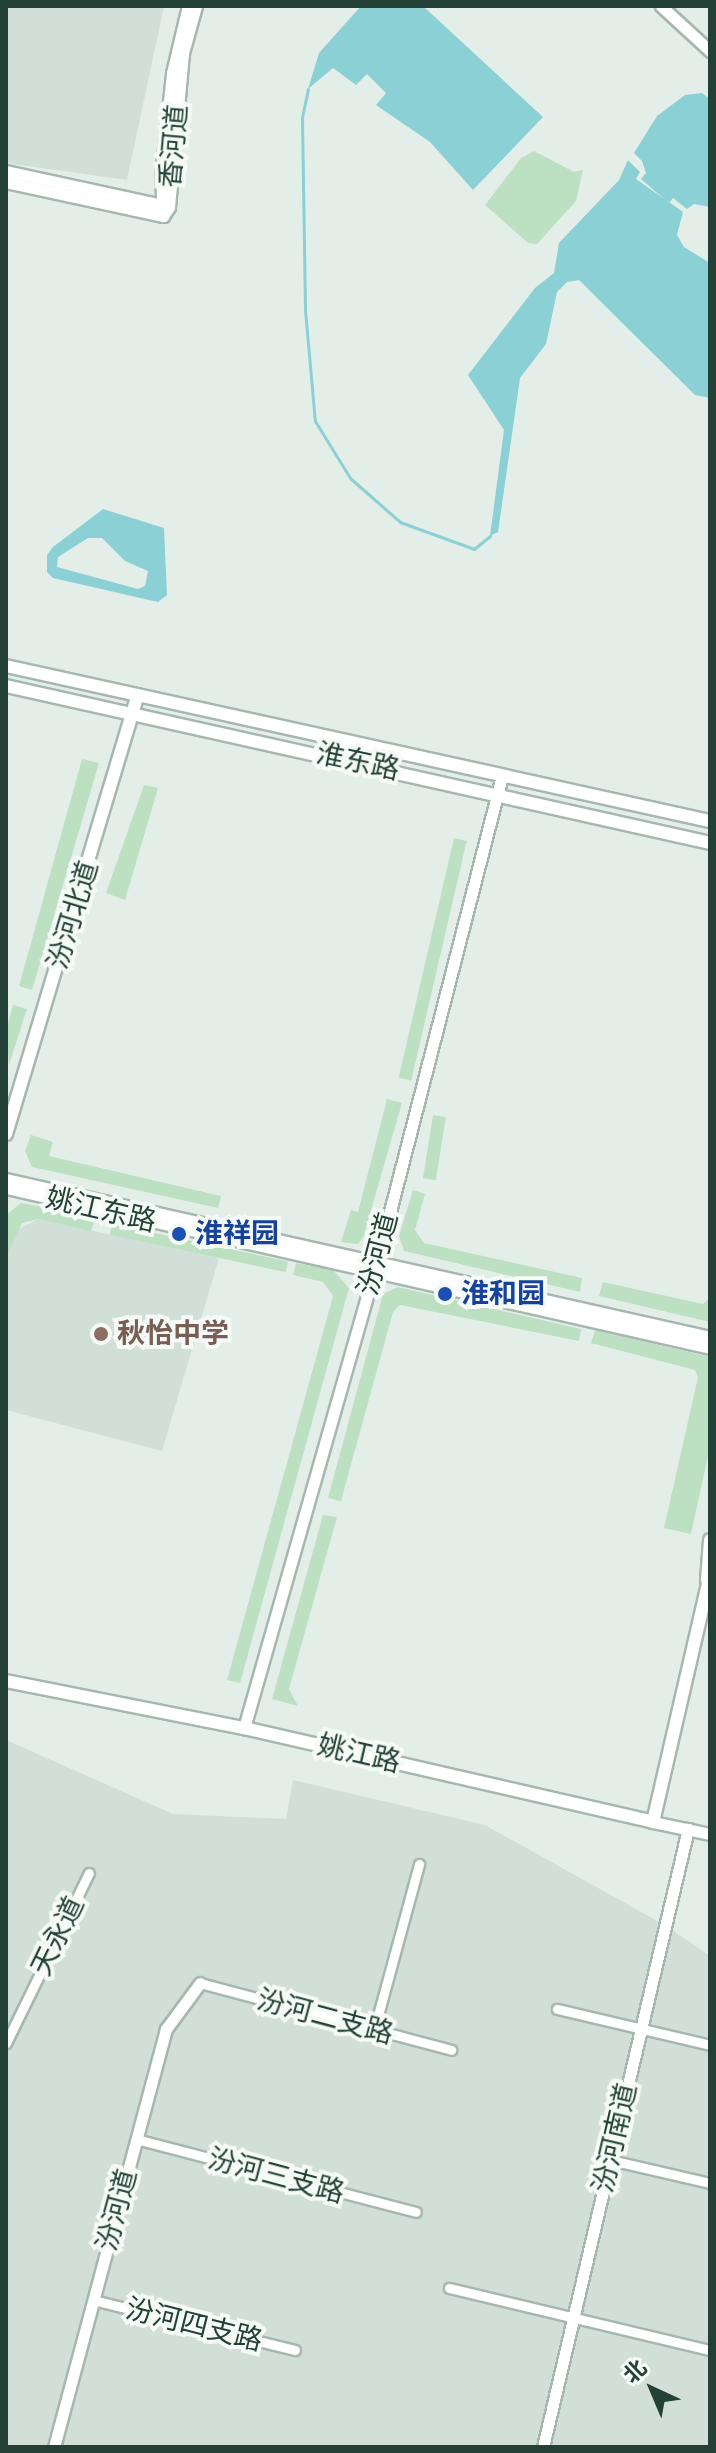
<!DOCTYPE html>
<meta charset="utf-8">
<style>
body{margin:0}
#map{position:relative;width:716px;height:2453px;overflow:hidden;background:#e4eee9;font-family:"Varela Round","Noto Sans SC",sans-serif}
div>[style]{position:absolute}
.built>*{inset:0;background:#d2ded8}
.green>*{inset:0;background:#bde0c3;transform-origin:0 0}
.water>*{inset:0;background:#8bd0d5}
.stream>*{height:3px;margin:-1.5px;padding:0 1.5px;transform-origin:1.5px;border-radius:1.5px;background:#8bd0d5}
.roads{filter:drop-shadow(2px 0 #a6b7b0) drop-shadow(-2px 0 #a6b7b0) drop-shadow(0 2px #a6b7b0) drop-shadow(0 -2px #a6b7b0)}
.minor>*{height:9px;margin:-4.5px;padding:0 4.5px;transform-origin:4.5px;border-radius:4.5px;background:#fff}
.tertiary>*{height:11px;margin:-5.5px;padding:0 5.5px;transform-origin:5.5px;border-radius:5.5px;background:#fff}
.secondary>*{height:12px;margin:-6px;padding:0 6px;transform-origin:6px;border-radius:6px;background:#fff}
.dots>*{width:22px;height:22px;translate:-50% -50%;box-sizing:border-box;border:4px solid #f5faf7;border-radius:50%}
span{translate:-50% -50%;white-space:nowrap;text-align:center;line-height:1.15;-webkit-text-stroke:8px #f5faf7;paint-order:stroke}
.street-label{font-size:28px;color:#234136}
.transit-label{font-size:28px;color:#164399;font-weight:700}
.left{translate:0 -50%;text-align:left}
.education-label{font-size:28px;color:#785e54;font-weight:700}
.frame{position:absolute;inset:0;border:8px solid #234136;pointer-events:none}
.north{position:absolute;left:612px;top:2349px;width:80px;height:80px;-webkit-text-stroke:6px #f5faf7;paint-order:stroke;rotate:316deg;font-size:22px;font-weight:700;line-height:32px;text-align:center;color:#234136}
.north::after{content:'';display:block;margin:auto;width:28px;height:36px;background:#234136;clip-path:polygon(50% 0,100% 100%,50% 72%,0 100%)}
</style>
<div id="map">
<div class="built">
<i style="clip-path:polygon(6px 6px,164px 6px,127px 180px,6px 163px)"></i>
<i style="clip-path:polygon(38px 1219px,219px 1258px,162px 1451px,6px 1410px,6px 1258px,15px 1231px)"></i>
<i style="clip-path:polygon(6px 1740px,173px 1814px,286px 1819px,293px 1780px,485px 1825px,668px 1927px,710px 1956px,710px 2447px,6px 2447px)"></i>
</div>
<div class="green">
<i style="clip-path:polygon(534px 151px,574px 172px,583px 170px,576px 201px,537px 244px,528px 243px,485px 205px,521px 158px)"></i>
<i style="clip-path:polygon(82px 759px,99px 763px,32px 990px,19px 986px)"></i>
<i style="clip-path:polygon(144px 785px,158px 788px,125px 900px,106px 893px)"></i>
<i style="left:454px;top:838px;width:13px;height:246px;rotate:13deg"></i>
<i style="clip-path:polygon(13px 1005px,27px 1009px,9px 1065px,6px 1029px)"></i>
<i style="clip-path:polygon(387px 1099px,402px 1103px,363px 1238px,358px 1244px,341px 1242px,351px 1210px,358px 1212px)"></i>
<i style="left:433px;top:1115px;width:13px;height:64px;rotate:9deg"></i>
<i style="clip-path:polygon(31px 1135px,53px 1142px,49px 1156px,221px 1196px,218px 1208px,32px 1167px,25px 1151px)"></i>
<i style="clip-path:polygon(413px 1190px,425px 1194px,415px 1230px,424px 1243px,582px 1278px,580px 1292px,404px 1251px,399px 1236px)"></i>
<i style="clip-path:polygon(21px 1203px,96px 1216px,91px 1231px,38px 1219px,22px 1223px,6px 1258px,6px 1215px)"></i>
<i style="left:112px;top:1224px;width:180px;height:11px;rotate:12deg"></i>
<i style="clip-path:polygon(296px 1263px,333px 1270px,349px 1288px,240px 1683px,227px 1680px,333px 1296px,323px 1282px,293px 1275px)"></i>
<i style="clip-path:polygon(603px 1282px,703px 1304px,710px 1298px,710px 1322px,599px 1296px)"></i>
<i style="clip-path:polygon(398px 1287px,581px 1329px,579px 1341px,400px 1305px,393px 1312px,341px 1501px,328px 1498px,383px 1294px)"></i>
<i style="clip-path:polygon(595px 1330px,710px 1357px,710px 1447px,691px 1534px,664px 1528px,698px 1377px,695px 1370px,591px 1343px)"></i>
<i style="clip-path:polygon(323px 1515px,337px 1517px,289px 1689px,298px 1706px,272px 1699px)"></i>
</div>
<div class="water">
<i style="clip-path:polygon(361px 6px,423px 6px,543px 117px,473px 190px,430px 142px,376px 105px,386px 93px,367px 74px,356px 85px,333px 68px,308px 89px,319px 53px)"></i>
<i style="clip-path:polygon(702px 93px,710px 99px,710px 207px,694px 204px,687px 209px,673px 198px,669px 203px,641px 179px,646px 173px,642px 161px,634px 153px,657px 116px,685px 95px)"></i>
<i style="clip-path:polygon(628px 160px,640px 172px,636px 179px,683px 212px,677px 235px,684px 247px,710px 263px,710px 398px,695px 395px,579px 280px,567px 282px,557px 292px,546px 344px,520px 378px,498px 532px,490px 536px,504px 430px,468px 375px,535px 288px,554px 273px,559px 243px,619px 180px)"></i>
<i style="clip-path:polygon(evenodd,103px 509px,164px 528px,167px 595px,158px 602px,53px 578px,47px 572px,47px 555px,53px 547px,103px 509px,88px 538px,102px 538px,125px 561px,148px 571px,145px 586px,138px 589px,57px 567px,58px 557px,88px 538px)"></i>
</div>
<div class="stream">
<i style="left:308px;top:89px;width:30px;rotate:102deg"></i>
<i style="left:302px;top:118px;width:192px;rotate:89.1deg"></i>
<i style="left:305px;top:310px;width:111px;rotate:84.9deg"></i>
<i style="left:315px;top:421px;width:67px;rotate:58.4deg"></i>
<i style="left:350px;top:478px;width:67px;rotate:41.3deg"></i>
<i style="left:400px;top:522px;width:79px;rotate:20deg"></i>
<i style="left:474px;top:549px;width:21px;rotate:-39deg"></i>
</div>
<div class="roads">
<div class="minor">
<i style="left:200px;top:1983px;width:260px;rotate:14.9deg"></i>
<i style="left:557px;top:2009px;width:157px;rotate:13.2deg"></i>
<i style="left:374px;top:2030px;width:172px;rotate:-74.8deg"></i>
<i style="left:6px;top:2043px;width:189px;rotate:-64deg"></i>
<i style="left:136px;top:2139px;width:289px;rotate:14.6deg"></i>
<i style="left:610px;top:2160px;width:103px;rotate:13deg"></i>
<i style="left:449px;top:2288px;width:268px;rotate:13.4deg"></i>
<i style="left:93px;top:2300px;width:208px;rotate:13.9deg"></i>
</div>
<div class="tertiary">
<i style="left:661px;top:6px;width:67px;rotate:42.6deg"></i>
<i style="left:6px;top:171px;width:164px;rotate:12.3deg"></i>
<i style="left:6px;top:182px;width:161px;rotate:12.2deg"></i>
<i style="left:163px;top:216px;width:11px;rotate:-56deg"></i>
<i style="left:169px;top:207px;width:155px;rotate:-84.8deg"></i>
<i style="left:183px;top:53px;width:49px;rotate:-74.5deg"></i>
<i style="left:163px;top:216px;width:41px;rotate:-92.8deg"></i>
<i style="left:161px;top:175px;width:103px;rotate:-83.8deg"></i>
<i style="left:172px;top:73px;width:69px;rotate:-76.6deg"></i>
<i style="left:6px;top:1179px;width:722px;rotate:12.65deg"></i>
<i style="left:6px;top:1188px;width:722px;rotate:12.8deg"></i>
<i style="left:244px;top:1728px;width:485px;rotate:-74.1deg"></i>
<i style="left:377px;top:1262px;width:502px;rotate:-75.58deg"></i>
<i style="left:653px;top:1822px;width:58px;rotate:11.9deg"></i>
<i style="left:54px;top:2447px;width:433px;rotate:-75deg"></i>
<i style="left:166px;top:2029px;width:57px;rotate:-53.5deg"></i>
<i style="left:543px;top:2447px;width:635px;rotate:-76.8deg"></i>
</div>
<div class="secondary">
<i style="left:6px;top:666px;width:721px;rotate:12.42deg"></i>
<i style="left:6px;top:686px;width:721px;rotate:12.57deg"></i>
<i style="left:6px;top:1134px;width:458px;rotate:-73.3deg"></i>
<i style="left:707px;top:1580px;width:40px;rotate:-85.7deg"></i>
<i style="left:6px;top:1681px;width:243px;rotate:11.2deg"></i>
<i style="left:244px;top:1728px;width:420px;rotate:12.9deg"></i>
<i style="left:653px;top:1822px;width:253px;rotate:-77deg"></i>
</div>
</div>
<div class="dots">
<i style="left:179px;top:1234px;background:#1a4fb4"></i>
<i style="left:445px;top:1294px;background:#1a4fb4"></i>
<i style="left:101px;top:1334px;background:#8d6e63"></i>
</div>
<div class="street-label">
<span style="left:174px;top:146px;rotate:-85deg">香河道</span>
<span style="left:358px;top:762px;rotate:12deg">淮东路</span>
<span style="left:73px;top:915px;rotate:-73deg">汾河北道</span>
<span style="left:101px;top:1210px;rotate:13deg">姚江东路</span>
<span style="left:378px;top:1254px;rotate:-75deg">汾河道</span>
<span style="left:359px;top:1754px;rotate:13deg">姚江路</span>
<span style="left:58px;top:1936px;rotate:-64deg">天永道</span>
<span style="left:325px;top:2017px;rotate:15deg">汾河二支路</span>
<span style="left:615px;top:2138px;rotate:-77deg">汾河南道</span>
<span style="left:276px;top:2176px;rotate:15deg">汾河三支路</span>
<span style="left:117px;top:2210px;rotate:-75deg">汾河道</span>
<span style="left:194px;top:2325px;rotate:14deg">汾河四支路</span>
</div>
<div class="transit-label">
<span class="left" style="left:195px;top:1234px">淮祥园</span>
<span class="left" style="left:461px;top:1294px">淮和园</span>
</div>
<div class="education-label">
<span class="left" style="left:117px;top:1334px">秋怡中学</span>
</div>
<div class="frame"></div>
<div class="north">北</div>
</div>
